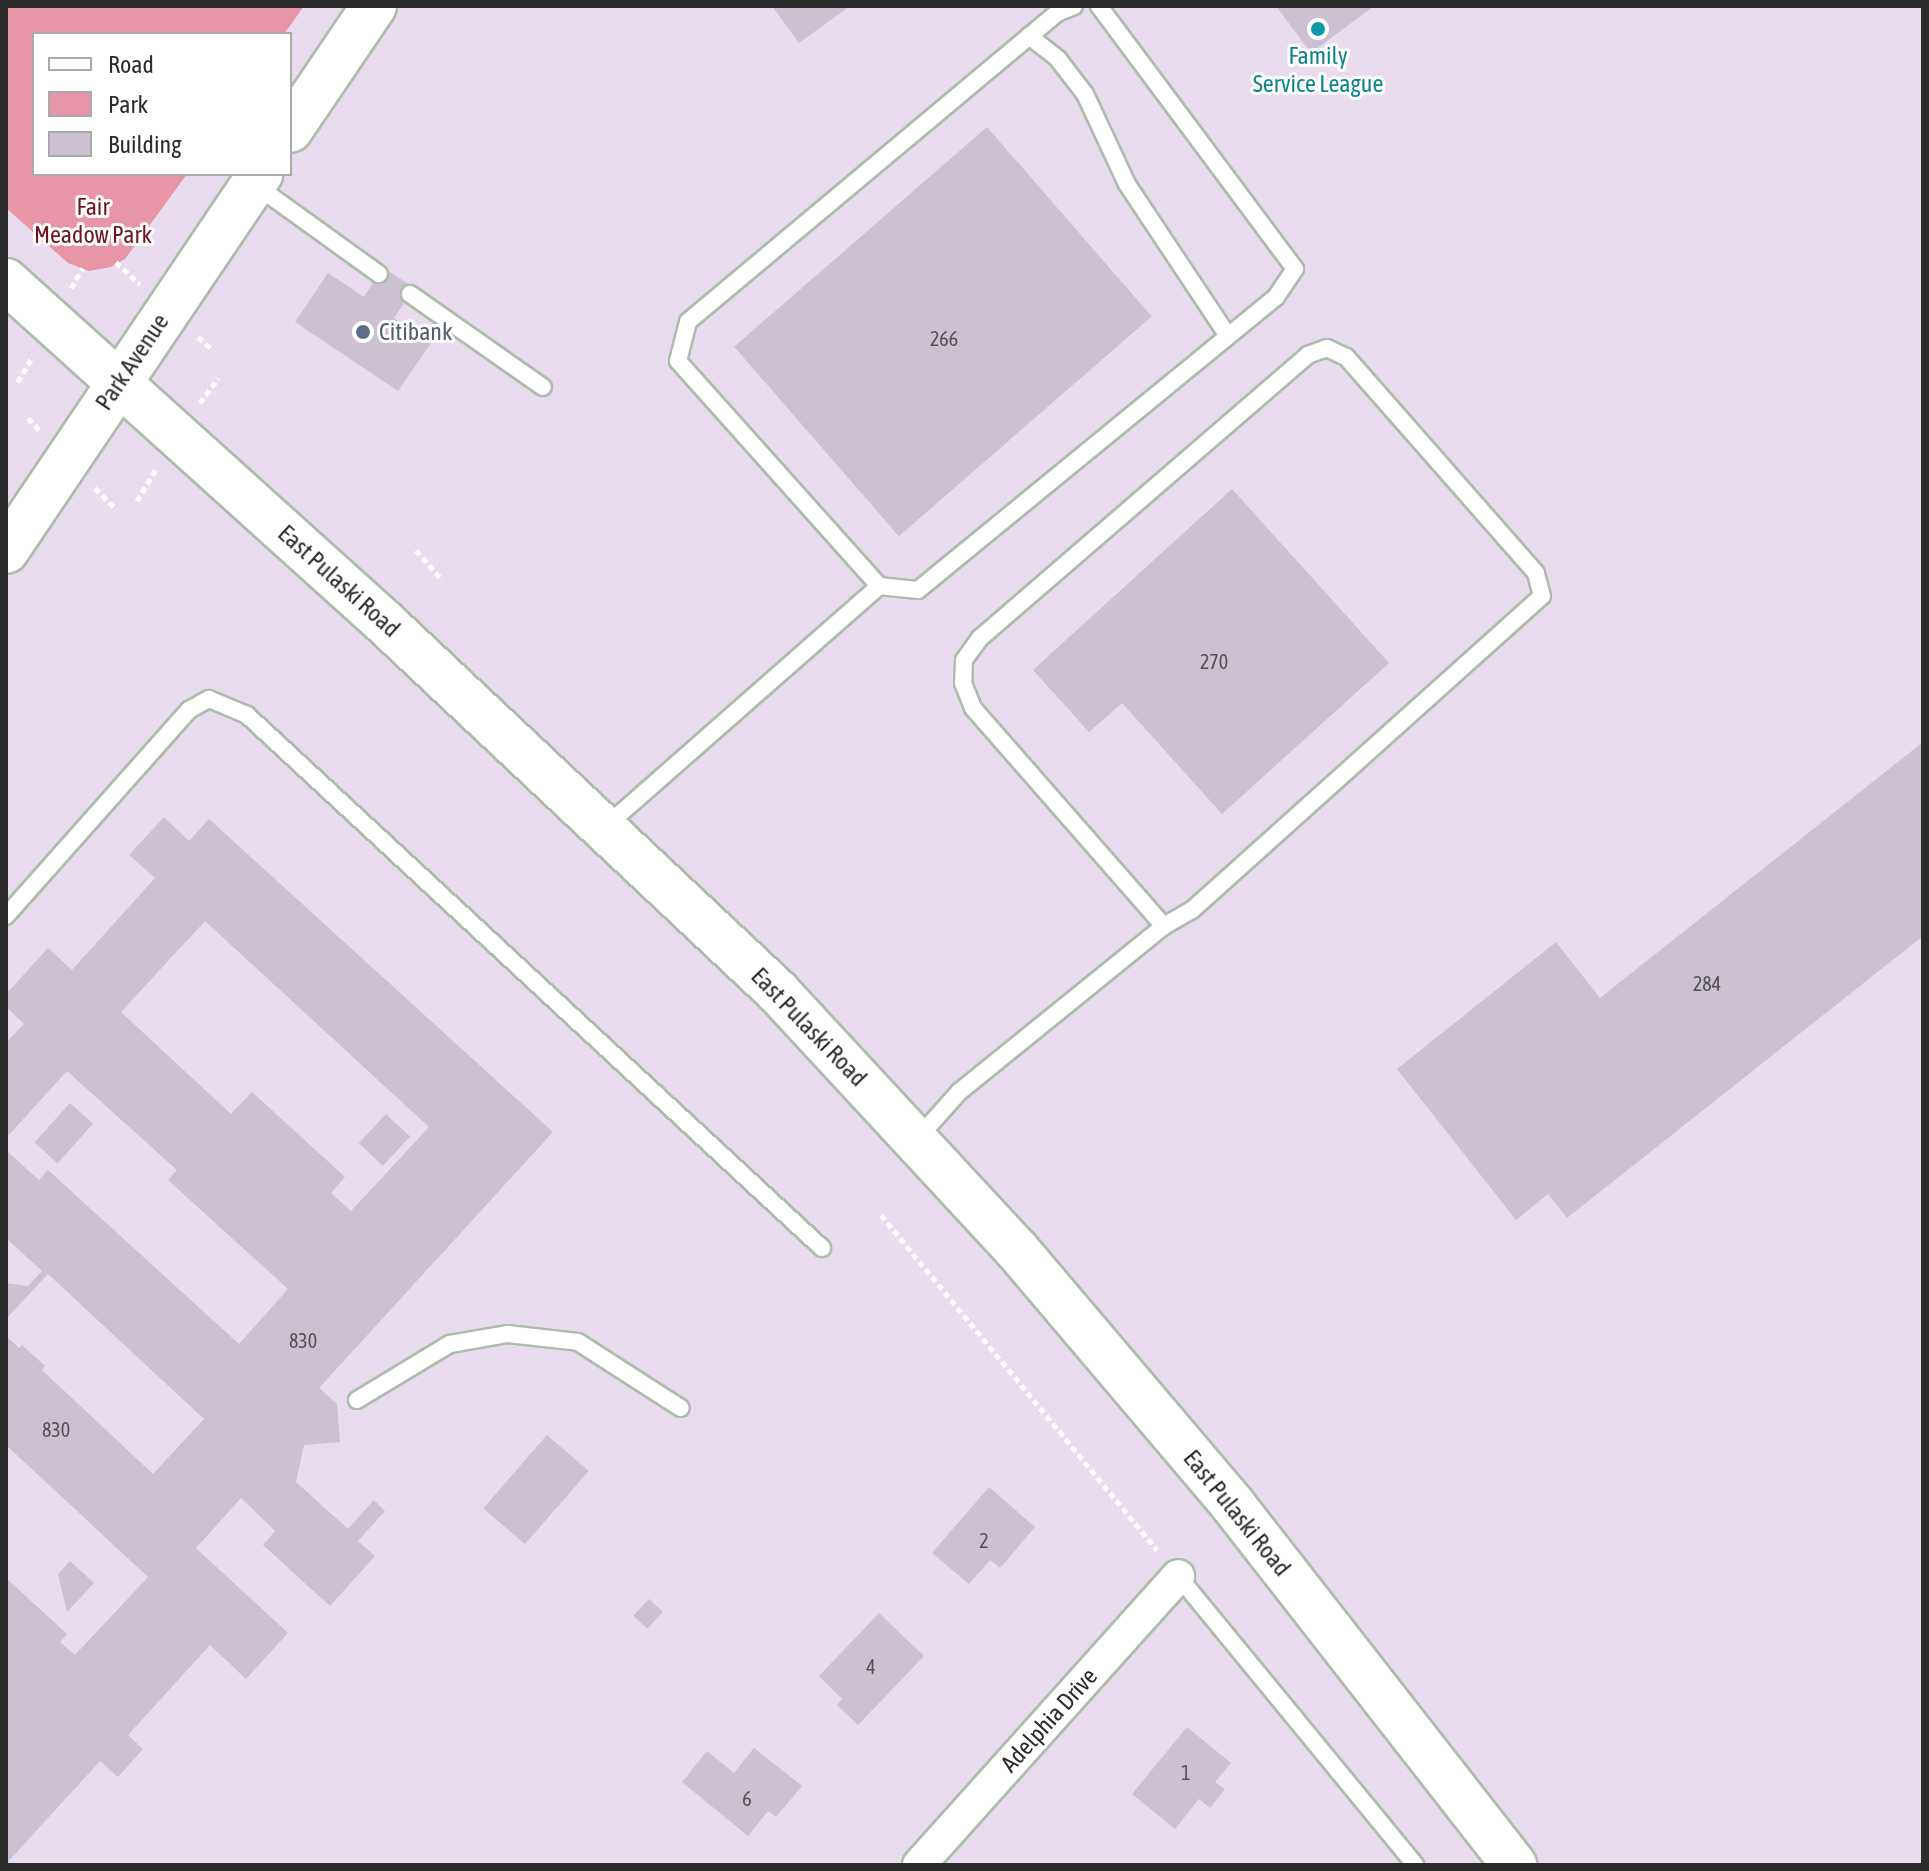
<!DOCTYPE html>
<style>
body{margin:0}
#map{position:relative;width:1929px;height:1871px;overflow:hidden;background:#e8dcee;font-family:"Asap Condensed",sans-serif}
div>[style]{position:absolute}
.green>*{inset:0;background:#e895a7}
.building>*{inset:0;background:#ccc1d0;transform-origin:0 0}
.path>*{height:5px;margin-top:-2.5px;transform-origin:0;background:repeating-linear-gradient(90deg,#fff 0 6px,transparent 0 10px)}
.roads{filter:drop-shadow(2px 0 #adbcac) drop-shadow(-2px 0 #adbcac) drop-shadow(0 2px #adbcac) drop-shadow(0 -2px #adbcac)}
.lane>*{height:16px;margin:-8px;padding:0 8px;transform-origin:8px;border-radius:8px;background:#fff}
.street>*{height:32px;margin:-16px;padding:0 16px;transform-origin:16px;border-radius:16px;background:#fff}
.secondary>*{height:44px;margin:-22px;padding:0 22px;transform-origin:22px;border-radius:22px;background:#fff}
.dots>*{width:22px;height:22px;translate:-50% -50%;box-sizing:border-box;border:4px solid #fff;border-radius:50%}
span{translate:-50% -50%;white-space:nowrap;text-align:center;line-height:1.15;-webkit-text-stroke:6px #fff;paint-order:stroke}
.number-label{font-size:20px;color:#535054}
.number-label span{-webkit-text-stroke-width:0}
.culture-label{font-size:24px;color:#0d838f}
.park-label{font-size:24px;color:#6e151d}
.service-label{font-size:24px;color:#4e5e75}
.left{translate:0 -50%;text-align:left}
.street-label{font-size:24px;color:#2b2b2b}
.frame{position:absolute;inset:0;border:8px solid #2b2b2b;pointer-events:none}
.legend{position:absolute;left:32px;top:32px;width:260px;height:144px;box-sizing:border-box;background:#fff;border:2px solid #aaa;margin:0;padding:10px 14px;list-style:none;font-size:24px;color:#2b2b2b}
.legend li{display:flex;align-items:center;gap:16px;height:40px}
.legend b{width:40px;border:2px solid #aaa}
</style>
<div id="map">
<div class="green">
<i style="clip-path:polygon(6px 6px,304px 6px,284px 34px,34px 34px,34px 174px,187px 174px,125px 259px,111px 267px,89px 271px,68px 263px,6px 208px)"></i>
</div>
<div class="building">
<i style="clip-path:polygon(772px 6px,850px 6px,799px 43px)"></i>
<i style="clip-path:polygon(1276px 6px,1374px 6px,1311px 53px)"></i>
<i style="left:987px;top:127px;width:251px;height:335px;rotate:49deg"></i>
<i style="clip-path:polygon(383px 267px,414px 288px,394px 318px,431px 343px,398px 391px,295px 322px,328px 273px,364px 297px)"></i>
<i style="clip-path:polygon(1232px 489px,1389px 663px,1222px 814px,1122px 703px,1089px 732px,1033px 670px)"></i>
<i style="clip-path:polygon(1923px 742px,1923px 936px,1567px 1218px,1548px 1194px,1516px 1220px,1397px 1069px,1556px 942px,1600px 998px)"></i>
<i style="clip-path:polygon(evenodd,164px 817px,189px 841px,209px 819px,553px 1132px,319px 1388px,337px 1404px,340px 1442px,304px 1445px,296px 1482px,348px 1529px,374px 1500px,385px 1511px,358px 1541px,375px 1556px,330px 1606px,263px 1545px,275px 1531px,241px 1498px,196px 1548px,288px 1633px,246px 1679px,210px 1645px,128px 1735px,143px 1749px,118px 1777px,100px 1761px,6px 1864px,6px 1578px,67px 1634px,60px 1642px,75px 1655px,148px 1577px,6px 1445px,6px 1336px,19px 1348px,22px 1345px,45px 1366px,42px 1370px,153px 1474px,204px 1419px,48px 1274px,6px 1319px,6px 1283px,28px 1286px,42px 1271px,6px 1238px,6px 1150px,39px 1180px,48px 1170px,239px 1344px,288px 1289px,168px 1180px,177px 1170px,67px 1071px,6px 1138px,6px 1043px,24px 1024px,6px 1007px,6px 994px,48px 948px,72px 970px,155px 878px,129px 855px,164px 817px,205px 921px,429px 1127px,351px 1211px,331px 1193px,345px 1177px,252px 1092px,231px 1114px,121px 1012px,205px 921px)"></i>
<i style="left:70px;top:1103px;width:31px;height:53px;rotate:42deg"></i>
<i style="left:386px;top:1114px;width:33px;height:40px;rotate:43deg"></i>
<i style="left:547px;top:1435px;width:55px;height:97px;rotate:41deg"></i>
<i style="clip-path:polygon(989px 1487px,1035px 1527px,1000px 1568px,990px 1560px,969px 1584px,932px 1553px)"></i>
<i style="clip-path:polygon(70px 1561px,94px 1583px,67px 1612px,58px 1574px)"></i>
<i style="left:649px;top:1599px;width:19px;height:23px;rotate:43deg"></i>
<i style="clip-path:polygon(879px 1613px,924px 1656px,858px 1725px,837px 1705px,842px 1699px,819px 1676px)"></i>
<i style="clip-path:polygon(1187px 1727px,1231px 1763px,1215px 1782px,1225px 1789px,1210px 1808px,1199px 1799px,1175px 1829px,1132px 1794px)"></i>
<i style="clip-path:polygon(754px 1748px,802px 1786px,776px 1817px,768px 1811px,748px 1836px,682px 1782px,707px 1751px,734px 1773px)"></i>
</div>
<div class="path">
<i style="left:116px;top:262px;width:33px;rotate:43deg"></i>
<i style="left:71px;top:288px;width:23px;rotate:-59deg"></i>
<i style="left:198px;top:337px;width:18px;rotate:41deg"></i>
<i style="left:18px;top:382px;width:30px;rotate:-60deg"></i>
<i style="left:200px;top:403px;width:31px;rotate:-54deg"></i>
<i style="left:28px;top:418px;width:19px;rotate:47deg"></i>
<i style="left:95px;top:488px;width:30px;rotate:45deg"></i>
<i style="left:137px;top:501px;width:39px;rotate:-59deg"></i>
<i style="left:416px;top:550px;width:40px;rotate:49deg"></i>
<i style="left:881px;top:1215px;width:434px;rotate:50.5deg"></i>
</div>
<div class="roads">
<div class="lane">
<i style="left:1074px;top:6px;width:18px;rotate:158deg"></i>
<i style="left:1057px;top:13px;width:481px;rotate:140.1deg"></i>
<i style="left:688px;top:322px;width:40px;rotate:104.4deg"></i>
<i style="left:678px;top:361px;width:302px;rotate:48.2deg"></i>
<i style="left:879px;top:586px;width:39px;rotate:6deg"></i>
<i style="left:918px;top:590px;width:463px;rotate:-39.3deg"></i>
<i style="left:1276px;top:297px;width:34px;rotate:-56deg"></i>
<i style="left:1295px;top:269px;width:328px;rotate:-126.7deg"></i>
<i style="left:1029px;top:36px;width:37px;rotate:38deg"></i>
<i style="left:1058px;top:59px;width:44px;rotate:52.4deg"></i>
<i style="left:1085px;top:94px;width:99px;rotate:65deg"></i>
<i style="left:1127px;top:184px;width:182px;rotate:56.4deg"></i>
<i style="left:254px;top:184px;width:154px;rotate:35.8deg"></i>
<i style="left:410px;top:294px;width:162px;rotate:35deg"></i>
<i style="left:605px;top:827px;width:365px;rotate:-41.3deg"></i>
<i style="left:6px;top:916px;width:276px;rotate:-48.4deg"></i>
<i style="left:189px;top:710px;width:23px;rotate:-29deg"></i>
<i style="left:209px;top:699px;width:41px;rotate:22.8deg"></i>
<i style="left:247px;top:715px;width:784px;rotate:42.83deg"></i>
<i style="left:917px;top:1139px;width:63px;rotate:-48.2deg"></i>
<i style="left:959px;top:1092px;width:264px;rotate:-39deg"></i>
<i style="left:1164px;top:926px;width:32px;rotate:-30deg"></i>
<i style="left:1192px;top:910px;width:470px;rotate:-41.9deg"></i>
<i style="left:1542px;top:596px;width:24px;rotate:-105deg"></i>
<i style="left:1536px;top:573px;width:288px;rotate:-131.3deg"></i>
<i style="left:1346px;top:357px;width:21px;rotate:-155deg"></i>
<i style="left:1327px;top:348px;width:20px;rotate:160deg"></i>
<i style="left:1308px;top:355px;width:433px;rotate:139.2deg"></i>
<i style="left:980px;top:638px;width:27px;rotate:126deg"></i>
<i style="left:964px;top:660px;width:23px;rotate:92deg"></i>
<i style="left:963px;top:683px;width:27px;rotate:68deg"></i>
<i style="left:973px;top:708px;width:290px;rotate:48.8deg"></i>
<i style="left:357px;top:1400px;width:109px;rotate:-31.1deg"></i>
<i style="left:450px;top:1344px;width:59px;rotate:-9.8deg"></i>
<i style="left:508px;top:1334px;width:70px;rotate:6.5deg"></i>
<i style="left:578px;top:1342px;width:122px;rotate:32.7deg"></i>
<i style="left:1178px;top:1576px;width:374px;rotate:50.6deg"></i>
</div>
<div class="street">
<i style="left:919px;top:1865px;width:388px;rotate:-48.1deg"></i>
</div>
<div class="secondary">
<i style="left:290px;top:130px;width:150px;rotate:-55.9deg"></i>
<i style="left:6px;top:281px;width:506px;rotate:42.04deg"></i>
<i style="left:382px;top:620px;width:542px;rotate:43.21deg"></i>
<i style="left:777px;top:991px;width:353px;rotate:47.2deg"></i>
<i style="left:1017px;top:1250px;width:334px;rotate:49.7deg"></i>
<i style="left:1233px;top:1505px;width:457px;rotate:52deg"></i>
<i style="left:6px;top:551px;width:455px;rotate:-56deg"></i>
</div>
</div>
<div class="dots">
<i style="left:1318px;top:29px;background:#0f9aa8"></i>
<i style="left:363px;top:332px;background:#5c6f8a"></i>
</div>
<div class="number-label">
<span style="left:944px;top:338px">266</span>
<span style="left:1214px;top:661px">270</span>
<span style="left:1707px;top:983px">284</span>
<span style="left:303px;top:1340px">830</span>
<span style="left:56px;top:1429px">830</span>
<span style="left:984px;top:1540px">2</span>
<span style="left:871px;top:1666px">4</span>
<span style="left:1186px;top:1772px">1</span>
<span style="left:747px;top:1798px">6</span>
</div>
<div class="culture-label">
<span style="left:1318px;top:70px">Family<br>Service League</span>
</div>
<div class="park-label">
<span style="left:93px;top:221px">Fair<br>Meadow Park</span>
</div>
<div class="service-label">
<span class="left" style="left:379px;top:332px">Citibank</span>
</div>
<div class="street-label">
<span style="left:132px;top:362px;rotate:-56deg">Park Avenue</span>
<span style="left:339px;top:581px;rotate:42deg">East Pulaski Road</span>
<span style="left:809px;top:1027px;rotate:46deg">East Pulaski Road</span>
<span style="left:1237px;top:1513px;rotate:51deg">East Pulaski Road</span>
<span style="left:1049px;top:1720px;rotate:-48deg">Adelphia Drive</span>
</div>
<div class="frame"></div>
<ul class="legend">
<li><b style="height:10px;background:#fff"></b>Road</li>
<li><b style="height:22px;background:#e895a7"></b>Park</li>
<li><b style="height:22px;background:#ccc1d0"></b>Building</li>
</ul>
</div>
